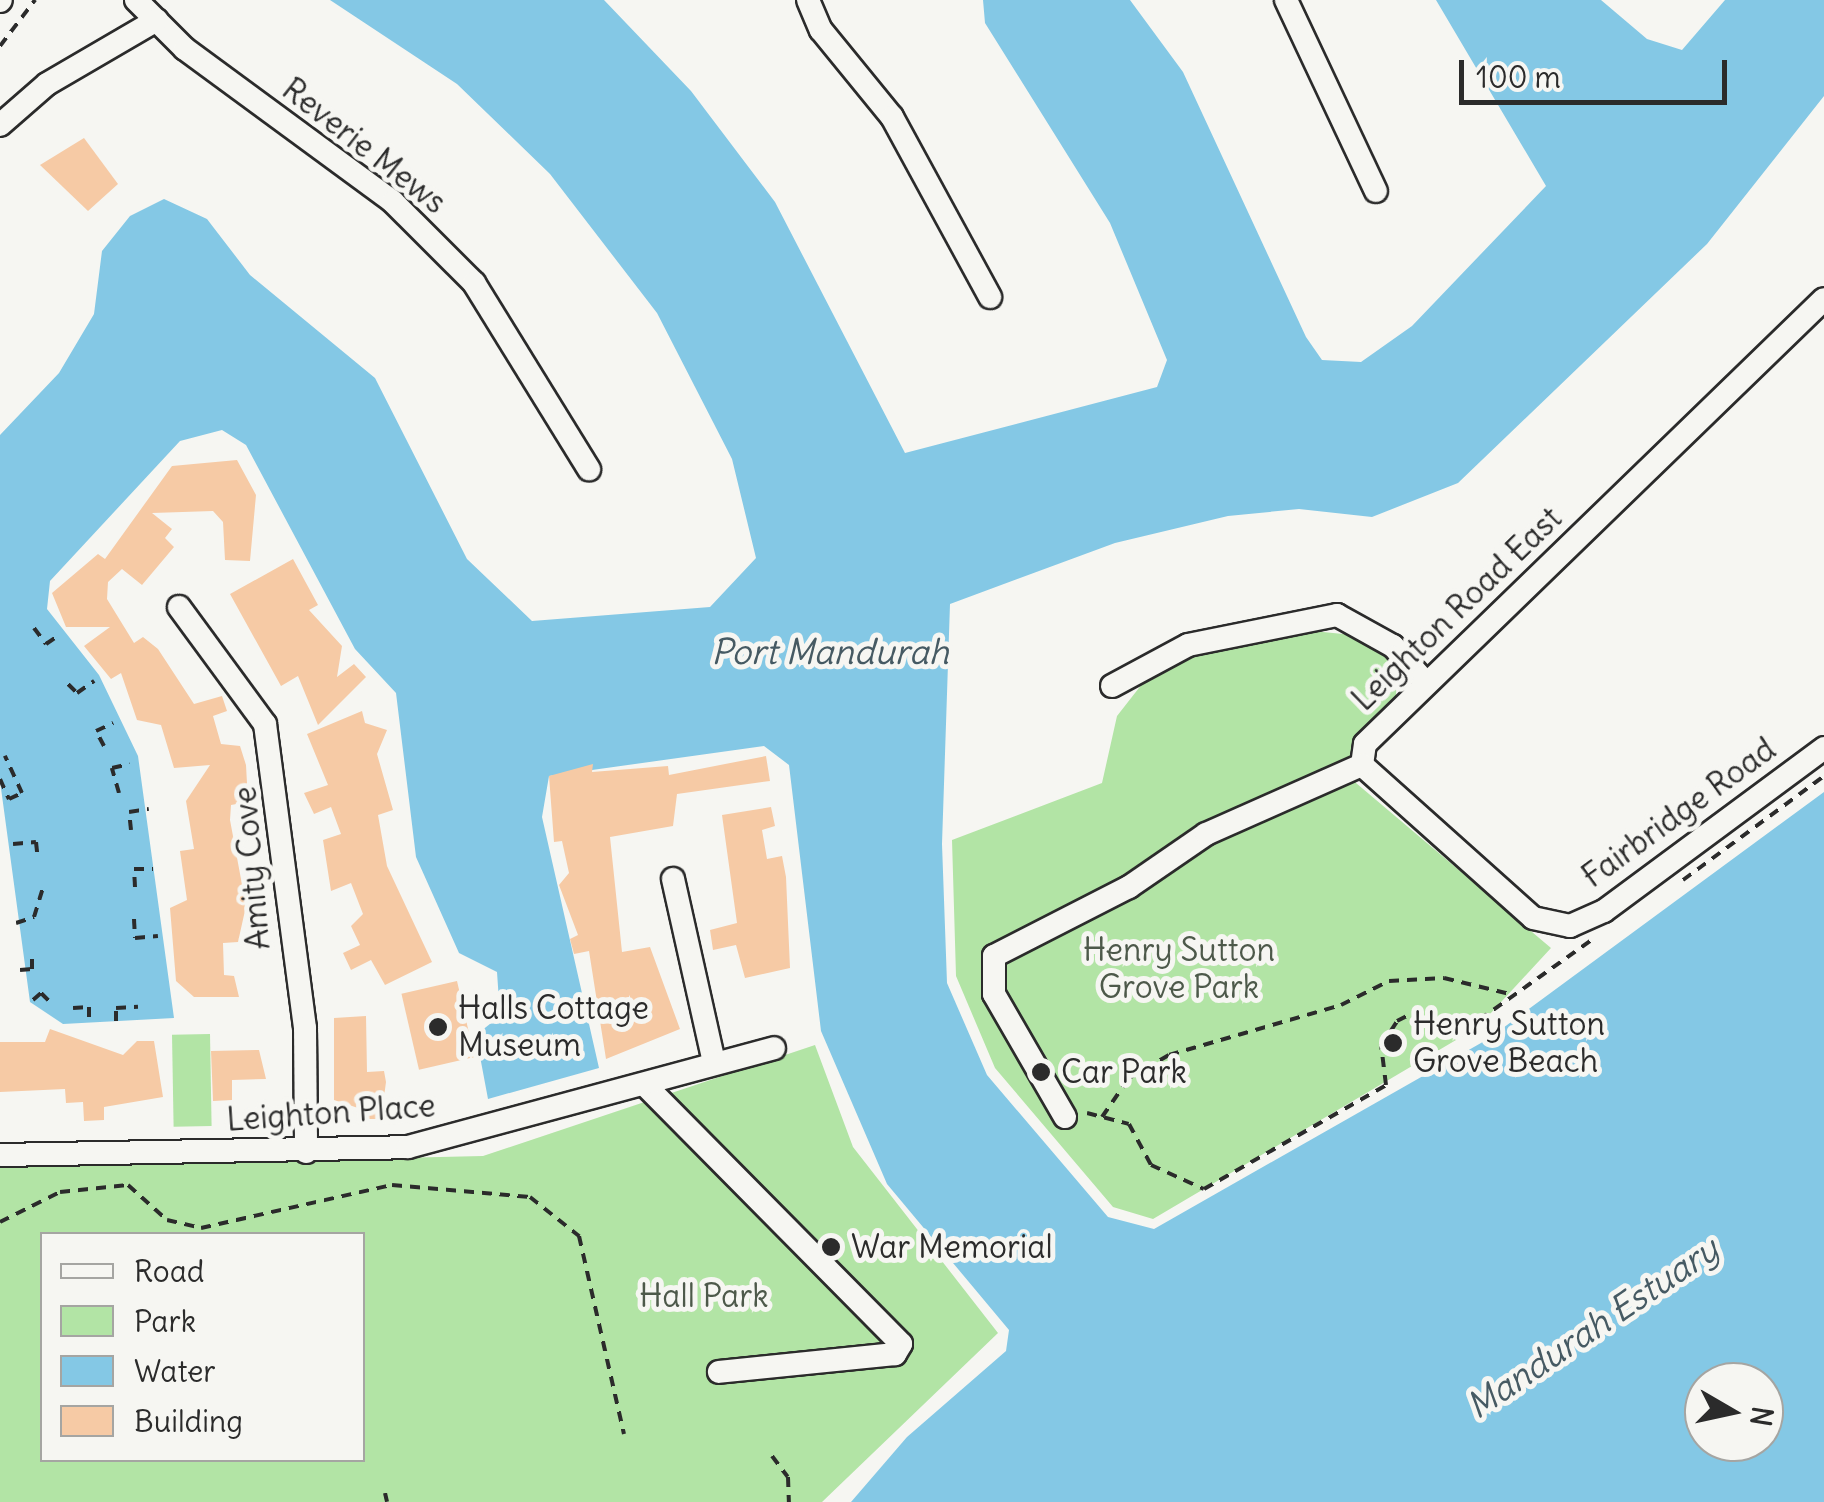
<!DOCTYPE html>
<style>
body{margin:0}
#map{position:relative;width:1824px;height:1502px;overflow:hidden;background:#f6f6f2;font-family:Delius,sans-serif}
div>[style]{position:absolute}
.green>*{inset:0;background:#b2e4a5;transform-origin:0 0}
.water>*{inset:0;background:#84c8e5}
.building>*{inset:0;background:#f6caa5;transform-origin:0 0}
.path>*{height:4px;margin-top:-2px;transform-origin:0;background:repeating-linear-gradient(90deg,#2b2b2b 0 10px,transparent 0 18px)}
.roads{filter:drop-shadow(2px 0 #2b2b2b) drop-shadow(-2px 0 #2b2b2b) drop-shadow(0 2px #2b2b2b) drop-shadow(0 -2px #2b2b2b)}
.minor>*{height:22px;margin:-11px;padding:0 11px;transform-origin:11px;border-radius:11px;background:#f6f6f2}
.dots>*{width:28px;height:28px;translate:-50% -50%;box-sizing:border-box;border:5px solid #f6f6f2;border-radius:50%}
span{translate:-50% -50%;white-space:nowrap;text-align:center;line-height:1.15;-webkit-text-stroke:10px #f6f6f2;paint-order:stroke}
.street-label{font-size:32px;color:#2b2b2b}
.park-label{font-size:32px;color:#4d594a}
.poi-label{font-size:32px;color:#2b2b2b}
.left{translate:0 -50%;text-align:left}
.water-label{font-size:35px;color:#465a63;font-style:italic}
.legend{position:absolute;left:40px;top:1232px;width:325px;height:230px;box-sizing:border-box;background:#f6f6f2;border:2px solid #a5a5a2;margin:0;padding:12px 18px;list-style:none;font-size:30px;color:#2b2b2b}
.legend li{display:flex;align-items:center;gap:20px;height:50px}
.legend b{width:50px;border:2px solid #a5a5a2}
.north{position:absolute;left:1684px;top:1362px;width:100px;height:100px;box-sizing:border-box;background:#f6f6f2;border:2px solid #a5a5a2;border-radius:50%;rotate:99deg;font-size:28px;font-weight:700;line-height:40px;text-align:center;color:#2b2b2b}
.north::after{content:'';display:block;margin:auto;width:35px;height:45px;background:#2b2b2b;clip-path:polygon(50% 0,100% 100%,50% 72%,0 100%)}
.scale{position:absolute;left:1459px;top:60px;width:268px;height:45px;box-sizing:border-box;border:5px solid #2b2b2b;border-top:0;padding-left:12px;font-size:30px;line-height:35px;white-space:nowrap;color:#2b2b2b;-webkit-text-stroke:8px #f6f6f2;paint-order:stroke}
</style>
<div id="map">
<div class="green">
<i style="clip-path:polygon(1313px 631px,1353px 635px,1397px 663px,1396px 696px,1355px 736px,1356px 783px,1551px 948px,1478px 1027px,1153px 1219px,1113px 1207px,995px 1068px,956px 976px,952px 840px,1102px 783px,1117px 716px,1153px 670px,1204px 648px)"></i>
<i style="left:210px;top:1034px;width:92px;height:38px;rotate:89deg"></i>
<i style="clip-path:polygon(evenodd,815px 1045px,853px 1147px,998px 1333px,822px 1502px,0 1502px,0 1167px,483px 1156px,815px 1045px,42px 1234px,362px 1234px,362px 1460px,42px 1460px,42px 1234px)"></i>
</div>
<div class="water">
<i style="clip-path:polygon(evenodd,330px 0,604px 0,691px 91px,775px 202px,905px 453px,1157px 387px,1167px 360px,1110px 223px,985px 23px,983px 0,1130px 0,1183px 72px,1306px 337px,1322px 360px,1361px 362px,1412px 326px,1546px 186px,1436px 0,1601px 0,1647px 39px,1682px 50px,1725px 0,1824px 0,1824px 96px,1707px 244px,1458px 483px,1372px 517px,1299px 509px,1228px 516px,1115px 543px,950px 604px,942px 844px,947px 983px,987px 1075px,1108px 1217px,1154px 1229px,1488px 1039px,1824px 792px,1824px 1502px,851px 1502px,907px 1437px,1006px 1351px,1009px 1330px,887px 1184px,821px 1031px,789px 765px,764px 746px,549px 776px,542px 817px,599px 1068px,488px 1099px,476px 1035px,500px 1016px,497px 972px,459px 953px,416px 857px,396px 693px,355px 649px,246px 445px,222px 430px,180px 441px,50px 581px,47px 609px,99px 675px,138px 756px,174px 1018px,63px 1024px,30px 1002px,0 781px,0 435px,59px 373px,94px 314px,102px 251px,130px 216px,164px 199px,207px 219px,250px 275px,375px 378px,467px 559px,532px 621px,710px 607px,756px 558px,732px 459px,657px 313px,550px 174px,457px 84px,330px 0,1704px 1382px,1764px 1382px,1764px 1442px,1704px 1442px,1704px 1382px)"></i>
</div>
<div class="building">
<i style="clip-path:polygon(84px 138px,118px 184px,88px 211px,40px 165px)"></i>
<i style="clip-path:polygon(237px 460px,256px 495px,250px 561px,225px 560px,223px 522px,213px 511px,152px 513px,172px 529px,165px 538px,174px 547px,142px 585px,122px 569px,108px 582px,107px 599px,134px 643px,143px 637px,158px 649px,194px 704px,222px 696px,227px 711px,213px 716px,221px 744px,240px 746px,246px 765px,248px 802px,231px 805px,230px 820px,246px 906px,238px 942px,223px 943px,224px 975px,234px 976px,239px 997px,194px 997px,176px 981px,170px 908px,187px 900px,180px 851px,194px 849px,186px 801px,210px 765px,174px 768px,161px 725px,137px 720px,121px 673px,111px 679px,84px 646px,110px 627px,66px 627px,52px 593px,98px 554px,105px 559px,172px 466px)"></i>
<i style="clip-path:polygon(293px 559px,318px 605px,309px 610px,342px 646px,337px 677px,354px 664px,366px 677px,318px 725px,298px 676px,281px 686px,230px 594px)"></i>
<i style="clip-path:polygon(362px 711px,365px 723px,387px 730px,377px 754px,393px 810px,378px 815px,387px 866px,432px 962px,385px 985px,371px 960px,351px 970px,343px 953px,360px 945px,351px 926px,363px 914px,351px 883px,331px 891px,323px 840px,341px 834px,331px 807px,314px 814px,304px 793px,328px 785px,307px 734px)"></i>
<i style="clip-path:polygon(766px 756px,770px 781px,677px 794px,673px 826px,610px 837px,622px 952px,650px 947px,680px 1029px,606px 1059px,589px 951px,574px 954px,570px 939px,578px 935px,559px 885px,569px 873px,562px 841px,554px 842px,549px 776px,593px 764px,592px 772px,668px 766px,669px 775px)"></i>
<i style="clip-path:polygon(771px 807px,775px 826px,762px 830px,767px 859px,782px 856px,786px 877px,790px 968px,745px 978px,736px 945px,713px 950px,710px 930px,737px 923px,722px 815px)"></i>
<i style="left:457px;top:981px;width:78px;height:57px;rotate:77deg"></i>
<i style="clip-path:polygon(366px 1016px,367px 1072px,384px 1071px,386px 1082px,381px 1119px,358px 1119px,358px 1108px,334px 1100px,334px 1018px)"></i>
<i style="clip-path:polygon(50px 1029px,123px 1055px,137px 1041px,154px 1041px,163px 1097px,104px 1107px,104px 1120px,84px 1121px,83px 1102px,66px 1103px,65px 1089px,0 1092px,0 1042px,45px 1042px)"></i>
<i style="clip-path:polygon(259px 1050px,266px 1079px,232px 1080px,232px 1100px,213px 1101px,211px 1051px)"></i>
</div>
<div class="path">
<i style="left:0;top:46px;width:58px;rotate:-52.7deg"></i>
<i style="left:34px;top:628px;width:20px;rotate:53deg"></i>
<i style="left:46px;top:644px;width:14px;rotate:-34deg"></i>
<i style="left:68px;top:684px;width:13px;rotate:45deg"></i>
<i style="left:77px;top:693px;width:21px;rotate:-35deg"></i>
<i style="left:104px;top:746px;width:17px;rotate:-118deg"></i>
<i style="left:96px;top:731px;width:19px;rotate:-25deg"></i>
<i style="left:0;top:779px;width:22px;rotate:66deg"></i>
<i style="left:9px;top:799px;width:14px;rotate:-25deg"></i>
<i style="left:22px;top:793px;width:41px;rotate:-114.7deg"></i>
<i style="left:119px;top:793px;width:26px;rotate:-106deg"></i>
<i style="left:112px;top:768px;width:18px;rotate:-13deg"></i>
<i style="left:131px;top:830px;width:18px;rotate:-96deg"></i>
<i style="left:129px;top:812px;width:20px;rotate:-9deg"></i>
<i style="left:13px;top:844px;width:23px;rotate:-5deg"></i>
<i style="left:36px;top:842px;width:18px;rotate:84deg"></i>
<i style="left:1683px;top:880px;width:175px;rotate:-36.4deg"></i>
<i style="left:135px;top:887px;width:18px;rotate:-93deg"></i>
<i style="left:134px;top:869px;width:19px"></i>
<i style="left:134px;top:919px;width:19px;rotate:87deg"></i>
<i style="left:135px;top:938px;width:23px;rotate:-5deg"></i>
<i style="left:16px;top:923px;width:19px;rotate:-18deg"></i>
<i style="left:34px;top:917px;width:31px;rotate:-73deg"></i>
<i style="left:20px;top:970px;width:12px;rotate:-5deg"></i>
<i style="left:32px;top:969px;width:13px;rotate:-90deg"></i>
<i style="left:33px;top:1000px;width:11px;rotate:-41deg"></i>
<i style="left:41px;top:993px;width:13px;rotate:45deg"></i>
<i style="left:73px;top:1008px;width:16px;rotate:-4deg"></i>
<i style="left:89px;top:1007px;width:12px;rotate:90deg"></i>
<i style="left:116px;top:1021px;width:13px;rotate:-90deg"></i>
<i style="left:116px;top:1008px;width:22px;rotate:-3deg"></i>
<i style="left:1087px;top:1113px;width:43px;rotate:14.7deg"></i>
<i style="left:1129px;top:1124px;width:47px;rotate:61.8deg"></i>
<i style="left:1151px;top:1165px;width:58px;rotate:24.4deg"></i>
<i style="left:1204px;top:1189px;width:210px;rotate:-29.7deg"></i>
<i style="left:1386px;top:1085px;width:39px;rotate:-97deg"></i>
<i style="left:1381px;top:1046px;width:30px;rotate:-57deg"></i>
<i style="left:1397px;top:1021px;width:18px;rotate:-27deg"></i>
<i style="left:1413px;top:1013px;width:47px;rotate:17.3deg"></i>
<i style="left:1458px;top:1027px;width:22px;rotate:-18deg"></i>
<i style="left:1479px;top:1020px;width:143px;rotate:-35.4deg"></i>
<i style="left:1102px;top:1117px;width:47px;rotate:-55.3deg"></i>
<i style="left:1129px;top:1078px;width:46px;rotate:-29.9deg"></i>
<i style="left:1169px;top:1055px;width:179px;rotate:-16.2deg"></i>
<i style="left:1341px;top:1005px;width:54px;rotate:-26.6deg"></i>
<i style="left:1389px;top:981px;width:55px;rotate:-3.1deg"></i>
<i style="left:1444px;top:978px;width:72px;rotate:13.7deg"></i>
<i style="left:0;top:1222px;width:67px;rotate:-26.6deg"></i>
<i style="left:60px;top:1192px;width:68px;rotate:-5.9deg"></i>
<i style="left:128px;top:1185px;width:52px;rotate:41.9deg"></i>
<i style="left:167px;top:1220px;width:35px;rotate:13deg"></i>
<i style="left:201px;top:1228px;width:196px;rotate:-12.7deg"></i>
<i style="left:392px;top:1185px;width:139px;rotate:5deg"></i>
<i style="left:530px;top:1197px;width:63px;rotate:38.5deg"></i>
<i style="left:579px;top:1236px;width:203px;rotate:77.2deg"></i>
<i style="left:772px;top:1456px;width:26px;rotate:53deg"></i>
<i style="left:788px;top:1477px;width:25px;rotate:88deg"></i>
<i style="left:385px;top:1493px;width:9px;rotate:77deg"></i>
</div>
<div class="roads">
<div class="minor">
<i style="left:136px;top:0;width:69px;rotate:45deg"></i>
<i style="left:185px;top:49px;width:258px;rotate:36.3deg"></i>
<i style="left:393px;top:202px;width:115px;rotate:45deg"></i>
<i style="left:474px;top:283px;width:219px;rotate:58.3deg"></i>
<i style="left:808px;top:0;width:33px;rotate:67deg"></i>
<i style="left:821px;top:30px;width:112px;rotate:50.8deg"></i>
<i style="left:892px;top:117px;width:205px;rotate:61.4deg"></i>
<i style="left:1286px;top:0;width:211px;rotate:64.8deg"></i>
<i style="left:0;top:1px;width:1px;rotate:-45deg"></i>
<i style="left:0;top:125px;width:62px;rotate:-41.1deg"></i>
<i style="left:47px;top:84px;width:127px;rotate:-30.2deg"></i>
<i style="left:179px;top:607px;width:145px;rotate:53.7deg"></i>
<i style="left:265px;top:724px;width:307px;rotate:82.5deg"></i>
<i style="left:305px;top:1028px;width:124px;rotate:89.5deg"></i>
<i style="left:1112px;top:686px;width:86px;rotate:-28.3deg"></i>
<i style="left:1188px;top:645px;width:152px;rotate:-11.4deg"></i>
<i style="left:1337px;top:615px;width:64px;rotate:29deg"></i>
<i style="left:1393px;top:646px;width:50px;rotate:48.3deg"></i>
<i style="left:1362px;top:765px;width:21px;rotate:-82deg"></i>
<i style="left:1365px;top:744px;width:639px;rotate:-44.11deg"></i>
<i style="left:1362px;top:765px;width:229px;rotate:41.8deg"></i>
<i style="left:1533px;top:918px;width:38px;rotate:12deg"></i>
<i style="left:1570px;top:926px;width:37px;rotate:-24deg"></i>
<i style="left:1604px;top:911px;width:274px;rotate:-36.5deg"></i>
<i style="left:673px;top:879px;width:188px;rotate:77.4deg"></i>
<i style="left:645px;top:1085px;width:364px;rotate:45.3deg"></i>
<i style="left:901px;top:1344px;width:12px;rotate:121deg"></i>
<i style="left:895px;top:1354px;width:177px;rotate:174.2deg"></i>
<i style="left:1065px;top:1117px;width:142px;rotate:-120deg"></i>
<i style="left:994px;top:994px;width:38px;rotate:-90deg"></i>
<i style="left:994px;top:956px;width:152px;rotate:-27.1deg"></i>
<i style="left:1129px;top:887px;width:93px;rotate:-34.5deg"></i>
<i style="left:1206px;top:834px;width:171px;rotate:-23.9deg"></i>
<i style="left:0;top:1155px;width:408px;rotate:-1.1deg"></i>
<i style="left:408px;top:1147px;width:379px;rotate:-15.1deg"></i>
</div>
</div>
<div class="dots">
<i style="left:438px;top:1027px;background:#2b2b2b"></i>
<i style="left:1393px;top:1043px;background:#2b2b2b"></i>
<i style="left:1041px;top:1072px;background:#2b2b2b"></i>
<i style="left:831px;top:1247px;background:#2b2b2b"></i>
</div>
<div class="street-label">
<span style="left:364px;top:146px;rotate:38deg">Reverie Mews</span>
<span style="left:1457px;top:609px;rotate:-44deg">Leighton Road East</span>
<span style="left:1679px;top:813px;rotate:-36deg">Fairbridge Road</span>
<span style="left:252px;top:868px;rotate:-95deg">Amity Cove</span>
<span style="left:331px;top:1113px;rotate:-4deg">Leighton Place</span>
</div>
<div class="park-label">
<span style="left:1179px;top:969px">Henry Sutton<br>Grove Park</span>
<span style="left:704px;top:1296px">Hall Park</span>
</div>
<div class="poi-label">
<span class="left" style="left:458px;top:1027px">Halls Cottage<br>Museum</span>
<span class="left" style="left:1413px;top:1043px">Henry Sutton<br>Grove Beach</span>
<span class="left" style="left:1061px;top:1072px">Car Park</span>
<span class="left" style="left:851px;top:1247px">War Memorial</span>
</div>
<div class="water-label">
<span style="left:830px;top:651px">Port Mandurah</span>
<span style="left:1592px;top:1327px;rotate:-34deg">Mandurah Estuary</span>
</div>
<ul class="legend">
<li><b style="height:12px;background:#f6f6f2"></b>Road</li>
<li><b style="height:28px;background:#b2e4a5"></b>Park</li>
<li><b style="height:28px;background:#84c8e5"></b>Water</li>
<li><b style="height:28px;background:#f6caa5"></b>Building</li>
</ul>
<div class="north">N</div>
<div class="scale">100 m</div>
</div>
